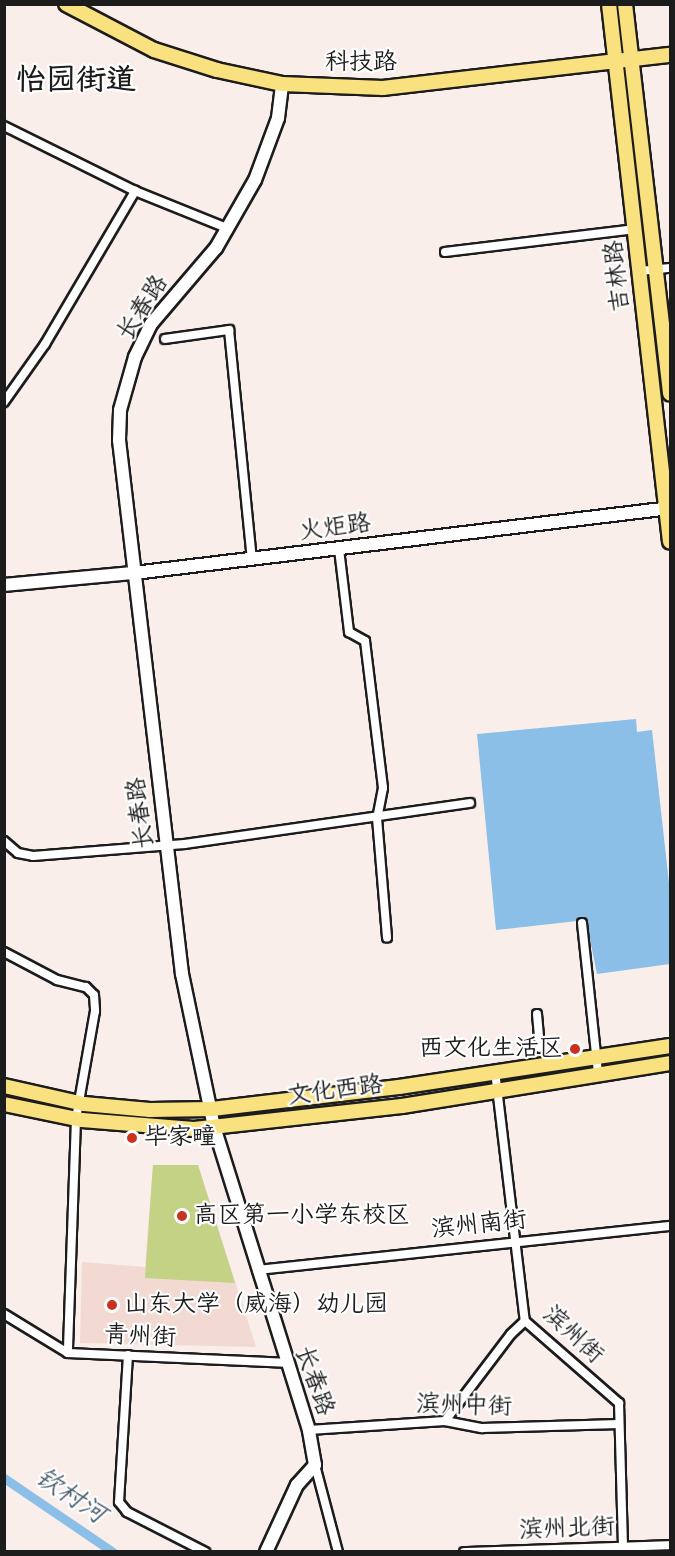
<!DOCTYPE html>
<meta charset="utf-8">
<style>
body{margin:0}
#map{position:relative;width:675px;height:1556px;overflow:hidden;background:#f9eeea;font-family:Mynerve,"LXGW WenKai TC",sans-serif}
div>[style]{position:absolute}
.built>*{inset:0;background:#f2d9d1}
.green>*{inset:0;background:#c4d285}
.water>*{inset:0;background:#8cbfe8}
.canal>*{height:9px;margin:-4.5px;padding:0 4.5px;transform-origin:4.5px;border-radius:4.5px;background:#8cbfe8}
.roads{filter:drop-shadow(2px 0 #1c1c1c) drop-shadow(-2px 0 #1c1c1c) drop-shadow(0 2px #1c1c1c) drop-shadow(0 -2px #1c1c1c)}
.street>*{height:8px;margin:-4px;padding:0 4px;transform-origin:4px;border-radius:4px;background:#fff}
.secondary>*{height:12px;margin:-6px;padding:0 6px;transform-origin:6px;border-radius:6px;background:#fff}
.primary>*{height:14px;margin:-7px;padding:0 7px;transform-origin:7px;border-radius:7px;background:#fae180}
.dots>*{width:16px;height:16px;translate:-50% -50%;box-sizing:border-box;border:3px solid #fff;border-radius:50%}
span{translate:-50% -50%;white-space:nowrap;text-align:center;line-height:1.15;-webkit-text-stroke:4.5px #fff;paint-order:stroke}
.street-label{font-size:24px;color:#1c1c1c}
.poi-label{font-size:24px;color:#1c1c1c}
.right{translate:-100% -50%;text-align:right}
.left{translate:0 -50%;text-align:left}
.water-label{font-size:26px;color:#495d6e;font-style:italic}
.district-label{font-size:30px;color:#1c1c1c;font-weight:700}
.frame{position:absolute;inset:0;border:6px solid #1c1c1c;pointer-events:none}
</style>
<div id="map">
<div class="built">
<i style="clip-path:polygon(153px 1165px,198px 1165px,256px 1347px,80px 1343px,82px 1262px,145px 1267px)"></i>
</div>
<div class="green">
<i style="clip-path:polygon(153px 1165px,198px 1165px,235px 1283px,145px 1278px)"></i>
</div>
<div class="water">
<i style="clip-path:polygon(636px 719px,637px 732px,652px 730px,670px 892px,670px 964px,597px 974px,586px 920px,496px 930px,477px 734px)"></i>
</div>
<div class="canal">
<i style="left:4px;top:1478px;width:132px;rotate:34.2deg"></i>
</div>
<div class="roads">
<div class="street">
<i style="left:4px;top:126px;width:146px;rotate:26.4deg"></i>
<i style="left:135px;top:191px;width:101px;rotate:22deg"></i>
<i style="left:445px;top:252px;width:192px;rotate:-6.9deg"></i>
<i style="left:640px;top:271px;width:30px;rotate:-6deg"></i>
<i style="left:165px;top:339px;width:65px;rotate:-8deg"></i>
<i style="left:229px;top:330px;width:230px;rotate:84.3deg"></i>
<i style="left:4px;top:402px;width:71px;rotate:-54.7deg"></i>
<i style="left:45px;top:344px;width:178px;rotate:-59.5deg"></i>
<i style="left:339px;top:549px;width:84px;rotate:83.1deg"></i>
<i style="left:349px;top:632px;width:18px;rotate:29deg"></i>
<i style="left:365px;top:641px;width:148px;rotate:83deg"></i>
<i style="left:383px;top:788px;width:31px;rotate:101deg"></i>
<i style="left:377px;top:818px;width:120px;rotate:85.2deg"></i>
<i style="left:4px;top:841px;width:18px;rotate:41deg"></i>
<i style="left:18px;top:853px;width:15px;rotate:11deg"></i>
<i style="left:33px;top:856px;width:152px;rotate:-4.5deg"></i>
<i style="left:185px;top:844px;width:288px;rotate:-8.2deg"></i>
<i style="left:582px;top:923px;width:150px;rotate:83.9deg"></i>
<i style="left:4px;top:952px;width:60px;rotate:27.8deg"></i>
<i style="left:57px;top:980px;width:30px;rotate:14deg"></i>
<i style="left:86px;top:987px;width:11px;rotate:45deg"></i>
<i style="left:94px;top:995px;width:16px;rotate:86deg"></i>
<i style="left:95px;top:1011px;width:110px;rotate:100deg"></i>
<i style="left:76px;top:1119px;width:234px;rotate:92deg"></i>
<i style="left:537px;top:1014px;width:34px;rotate:85deg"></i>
<i style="left:495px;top:1071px;width:252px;rotate:83.2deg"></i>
<i style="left:525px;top:1321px;width:125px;rotate:41.1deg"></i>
<i style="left:619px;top:1403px;width:143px;rotate:88.4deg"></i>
<i style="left:257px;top:1270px;width:415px;rotate:-6.1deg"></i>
<i style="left:4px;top:1314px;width:75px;rotate:31.4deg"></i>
<i style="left:68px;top:1353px;width:217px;rotate:2.6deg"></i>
<i style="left:128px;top:1355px;width:147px;rotate:93.5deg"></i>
<i style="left:119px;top:1502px;width:13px;rotate:51deg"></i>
<i style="left:127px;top:1512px;width:88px;rotate:27.1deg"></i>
<i style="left:445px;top:1421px;width:109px;rotate:-52.8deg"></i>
<i style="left:511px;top:1334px;width:19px;rotate:-43deg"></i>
<i style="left:309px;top:1430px;width:136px;rotate:-3.8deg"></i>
<i style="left:445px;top:1421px;width:38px;rotate:11deg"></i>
<i style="left:482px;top:1428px;width:137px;rotate:-1.7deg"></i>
<i style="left:315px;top:1465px;width:90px;rotate:75.2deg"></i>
<i style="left:464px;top:1552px;width:206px;rotate:-1.9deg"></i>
</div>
<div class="secondary">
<i style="left:4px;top:585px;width:131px;rotate:-5.3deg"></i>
<i style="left:134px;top:573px;width:540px;rotate:-6.91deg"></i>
<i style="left:266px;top:1552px;width:74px;rotate:-65.2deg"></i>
<i style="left:297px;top:1485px;width:27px;rotate:-48deg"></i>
<i style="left:315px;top:1465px;width:36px;rotate:-100deg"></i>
<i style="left:309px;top:1430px;width:318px;rotate:-107.4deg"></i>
<i style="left:214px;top:1127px;width:156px;rotate:-101.8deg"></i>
<i style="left:182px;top:974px;width:538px;rotate:-96.73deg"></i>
<i style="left:119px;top:440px;width:30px;rotate:-88deg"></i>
<i style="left:120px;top:410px;width:55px;rotate:-74.2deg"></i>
<i style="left:135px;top:357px;width:37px;rotate:-64deg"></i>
<i style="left:151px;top:324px;width:100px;rotate:-49.5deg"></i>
<i style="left:216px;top:248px;width:78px;rotate:-60.2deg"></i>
<i style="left:255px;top:180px;width:66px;rotate:-69.6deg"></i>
<i style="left:278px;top:118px;width:34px;rotate:-83deg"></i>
</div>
<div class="primary">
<i style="left:66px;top:4px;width:99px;rotate:27.6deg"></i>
<i style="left:154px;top:50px;width:66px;rotate:17.6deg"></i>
<i style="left:217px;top:70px;width:66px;rotate:12.2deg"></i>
<i style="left:282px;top:84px;width:101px;rotate:2.3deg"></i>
<i style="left:383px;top:88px;width:289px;rotate:-6.6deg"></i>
<i style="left:609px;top:4px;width:541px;rotate:83.53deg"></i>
<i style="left:625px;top:4px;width:392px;rotate:83.4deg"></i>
<i style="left:4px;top:1086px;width:82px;rotate:12.7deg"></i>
<i style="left:84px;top:1104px;width:66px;rotate:5.2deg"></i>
<i style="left:150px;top:1110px;width:62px;rotate:-0.9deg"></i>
<i style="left:212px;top:1109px;width:188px;rotate:-6.7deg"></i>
<i style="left:399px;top:1087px;width:274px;rotate:-8.6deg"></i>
<i style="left:4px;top:1104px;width:80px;rotate:11.6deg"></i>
<i style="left:82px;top:1120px;width:112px;rotate:4.6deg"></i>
<i style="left:194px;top:1129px;width:209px;rotate:-6.3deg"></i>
<i style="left:402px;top:1106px;width:271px;rotate:-9.1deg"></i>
</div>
</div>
<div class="dots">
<i style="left:575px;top:1049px;background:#c8321e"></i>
<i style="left:132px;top:1138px;background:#c8321e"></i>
<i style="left:182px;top:1216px;background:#c8321e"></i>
<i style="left:112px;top:1305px;background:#c8321e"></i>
</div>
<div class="street-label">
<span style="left:361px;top:63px">科技路</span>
<span style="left:618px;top:276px;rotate:-96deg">吉林路</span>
<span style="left:143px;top:308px;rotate:-57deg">长春路</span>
<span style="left:335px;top:528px;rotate:-7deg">火炬路</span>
<span style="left:141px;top:813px;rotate:-97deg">长春路</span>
<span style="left:335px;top:1091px;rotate:-7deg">文化西路</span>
<span style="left:479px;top:1225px;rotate:-6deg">滨州南街</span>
<span style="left:573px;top:1335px;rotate:43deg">滨州街</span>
<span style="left:140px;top:1337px;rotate:3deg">青州街</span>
<span style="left:314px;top:1381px;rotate:71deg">长春路</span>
<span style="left:464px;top:1406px;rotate:2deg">滨州中街</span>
<span style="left:567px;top:1529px;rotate:-2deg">滨州北街</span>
</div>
<div class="poi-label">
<span class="right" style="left:563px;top:1049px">西文化生活区</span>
<span class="left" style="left:144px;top:1138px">毕家疃</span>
<span class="left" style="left:194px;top:1216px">高区第一小学东校区</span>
<span class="left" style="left:124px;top:1305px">山东大学（威海）幼儿园</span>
</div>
<div class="water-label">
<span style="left:70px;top:1497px;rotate:34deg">钦村河</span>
</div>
<div class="district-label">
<span style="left:76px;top:81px">怡园街道</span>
</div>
<div class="frame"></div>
</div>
